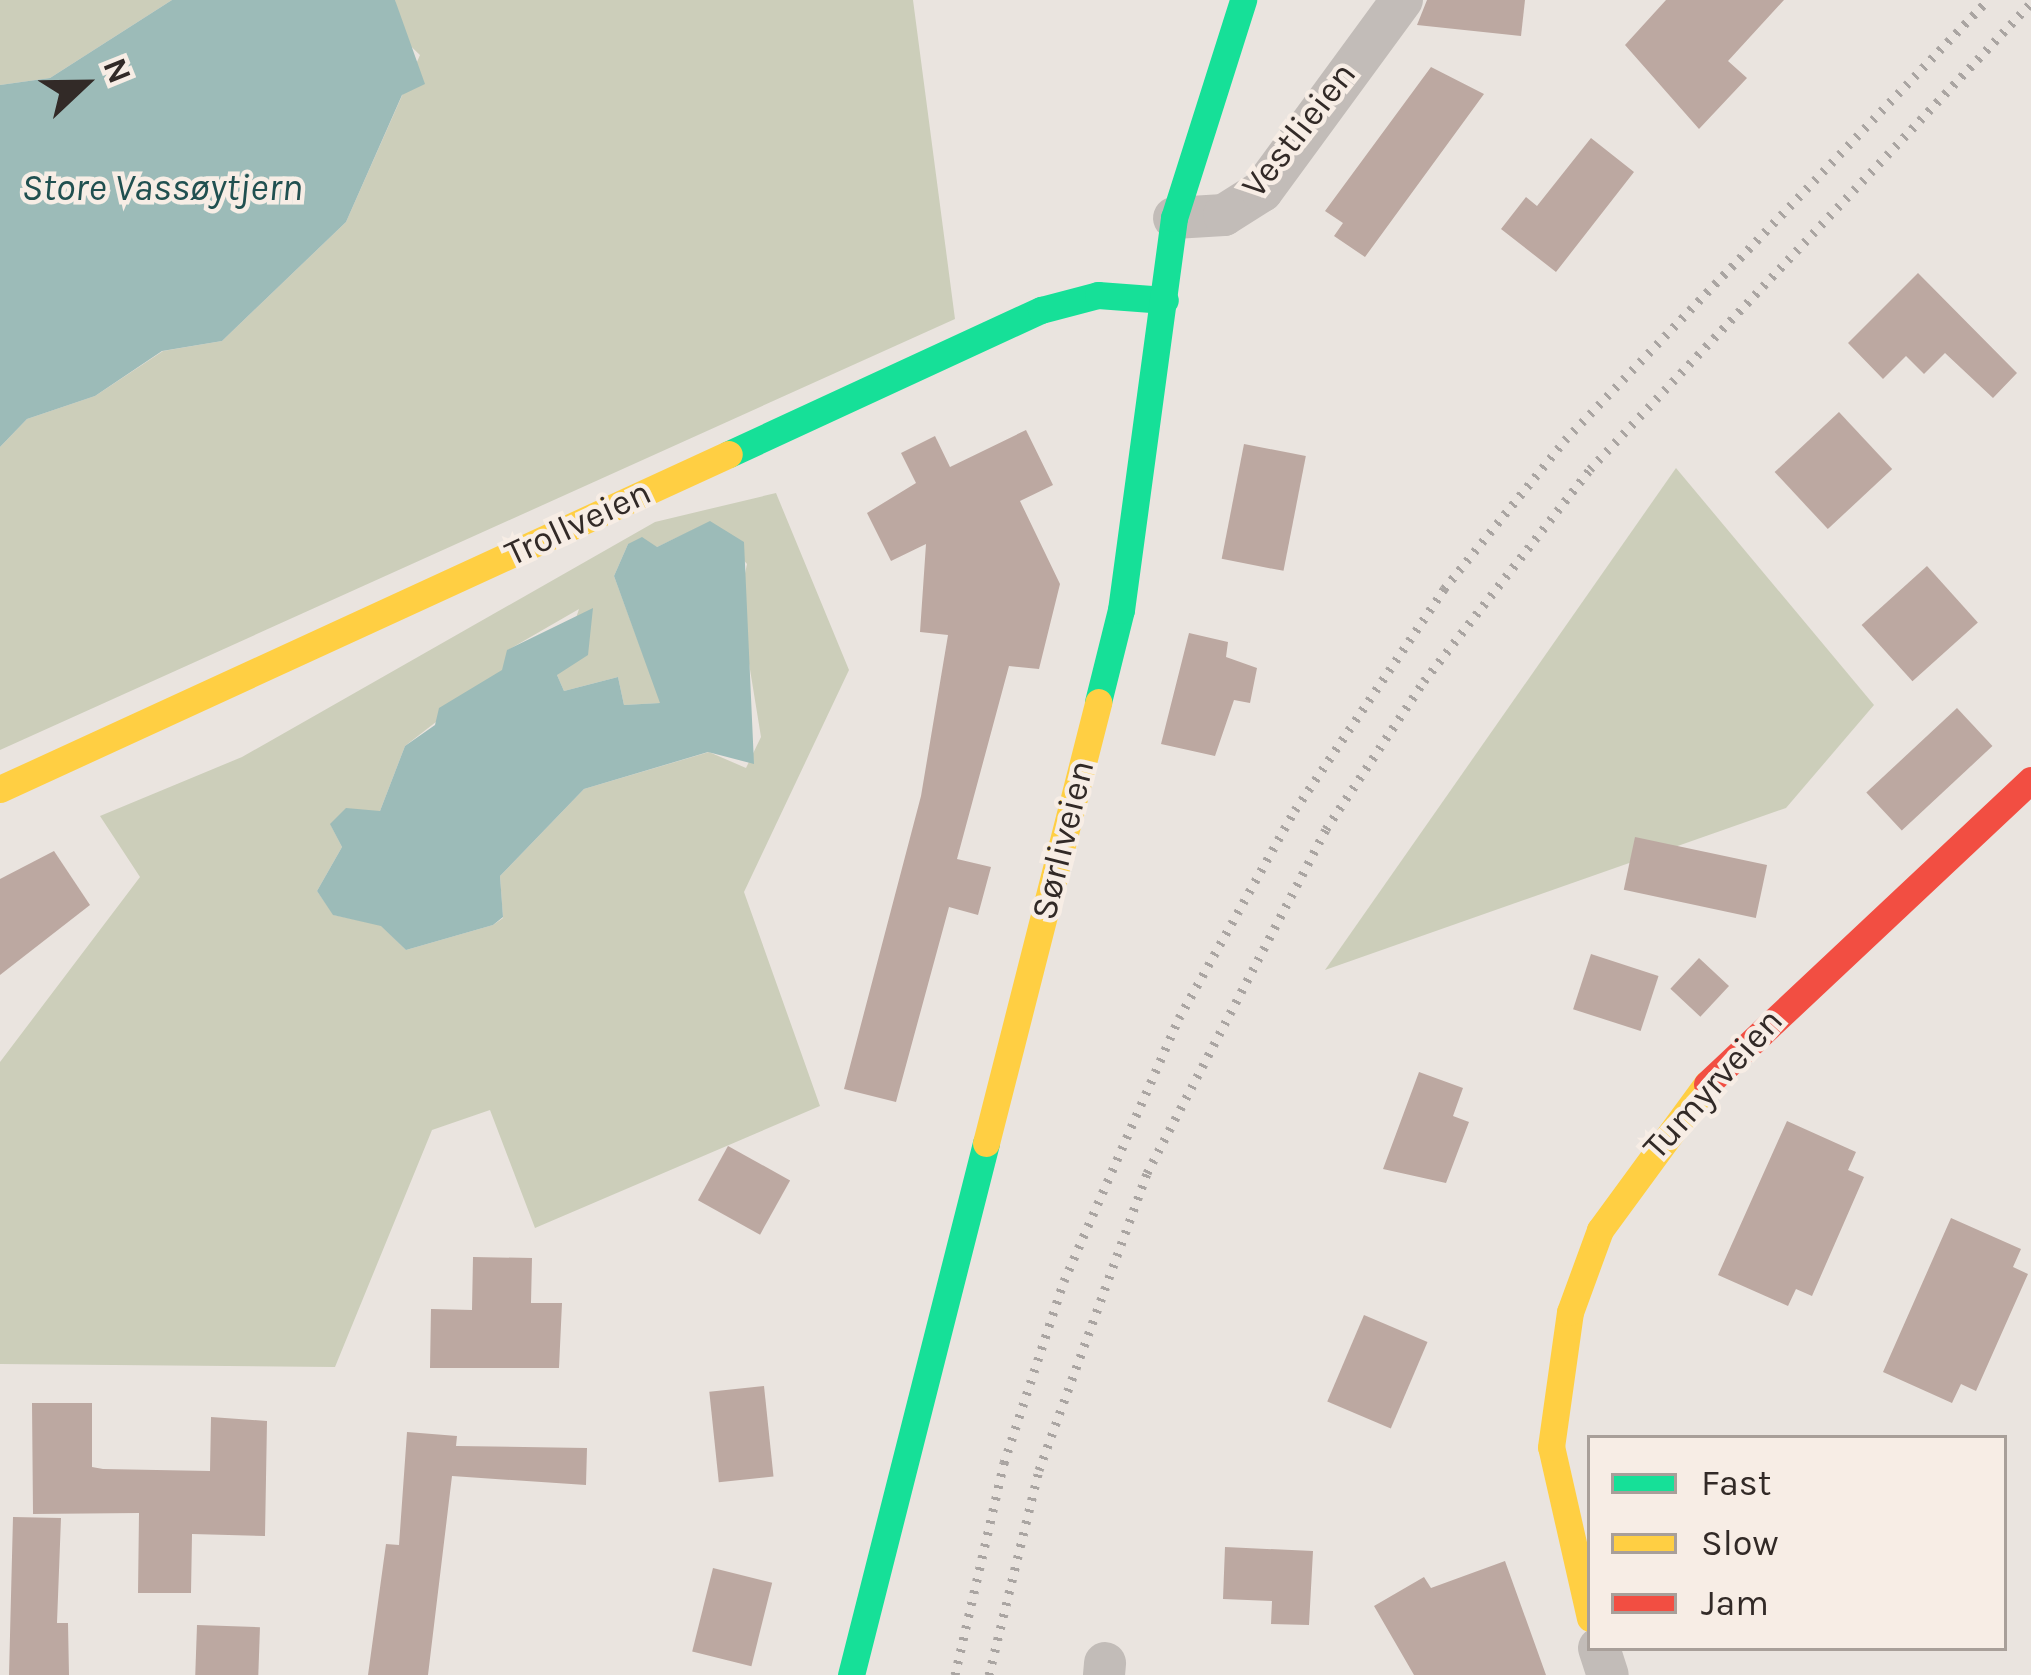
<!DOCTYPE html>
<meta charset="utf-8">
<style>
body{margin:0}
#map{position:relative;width:2031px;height:1675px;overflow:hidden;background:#eae4df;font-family:Karla,sans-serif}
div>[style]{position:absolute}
.green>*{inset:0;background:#ccceba}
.water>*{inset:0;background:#9cbbb8}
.building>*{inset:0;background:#bca8a1;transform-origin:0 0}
.street>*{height:42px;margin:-21px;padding:0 21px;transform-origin:21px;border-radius:21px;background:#c2bcb8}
.fast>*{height:27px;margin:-13.5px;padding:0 13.5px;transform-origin:13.5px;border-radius:13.5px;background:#16e098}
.slow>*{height:27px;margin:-13.5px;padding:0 13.5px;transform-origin:13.5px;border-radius:13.5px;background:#ffcf43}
.jam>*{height:27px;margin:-13.5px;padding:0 13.5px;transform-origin:13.5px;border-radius:13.5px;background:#f24e42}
.rail>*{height:9px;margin-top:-4.5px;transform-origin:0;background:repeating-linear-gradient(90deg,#aaa5a2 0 3px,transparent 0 12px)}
span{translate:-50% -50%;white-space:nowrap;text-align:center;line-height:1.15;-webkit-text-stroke:9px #f7ede5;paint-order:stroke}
.street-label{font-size:36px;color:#322a27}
.water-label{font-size:39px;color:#205050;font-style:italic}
.legend{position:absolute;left:1587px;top:1435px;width:420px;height:216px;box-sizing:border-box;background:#f7ede5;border:3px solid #a89f99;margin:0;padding:15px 21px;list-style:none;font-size:36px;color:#322a27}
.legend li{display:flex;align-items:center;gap:24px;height:60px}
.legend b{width:60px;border:3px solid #a89f99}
.north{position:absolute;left:24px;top:24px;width:120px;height:120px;-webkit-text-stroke:9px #f7ede5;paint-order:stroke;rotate:68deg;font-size:33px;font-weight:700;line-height:48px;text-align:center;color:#322a27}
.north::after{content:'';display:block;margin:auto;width:42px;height:54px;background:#322a27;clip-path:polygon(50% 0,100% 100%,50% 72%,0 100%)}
</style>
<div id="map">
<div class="green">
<i style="clip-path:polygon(0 0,172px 0,50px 78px,0 85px)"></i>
<i style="clip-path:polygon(395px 0,913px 0,955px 319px,0 750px,0 447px,27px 419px,95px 396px,163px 351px,222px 341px,346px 222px,420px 55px,401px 37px)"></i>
<i style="clip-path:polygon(1676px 468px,1874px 705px,1786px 808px,1325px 970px)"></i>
<i style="clip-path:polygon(evenodd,776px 493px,849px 670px,744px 892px,820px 1106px,535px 1228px,490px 1110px,432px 1130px,335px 1367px,0 1364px,0 1062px,140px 877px,100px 816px,242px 757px,655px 522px,776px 493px,710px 522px,747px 564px,739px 602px,761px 737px,746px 768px,709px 752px,584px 789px,500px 876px,503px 918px,493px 925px,406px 950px,381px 925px,334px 915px,317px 891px,342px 847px,331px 825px,380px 811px,405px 746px,503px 670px,508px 650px,579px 609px,557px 675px,564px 691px,618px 677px,624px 705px,661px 703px,614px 576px,628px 544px,657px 547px,710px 522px)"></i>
</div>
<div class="water">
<i style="clip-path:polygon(172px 0,395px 0,425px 84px,402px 95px,346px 222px,222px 341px,162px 351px,95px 396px,27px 419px,0 447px,0 85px,50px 78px)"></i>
<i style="clip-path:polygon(710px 521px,744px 542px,754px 764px,708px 752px,584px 789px,500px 876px,503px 917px,493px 925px,406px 950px,381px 926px,333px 915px,317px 891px,342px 847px,330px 824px,346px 808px,380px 811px,405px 746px,435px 725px,439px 708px,502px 670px,507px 650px,593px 608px,588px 655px,557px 675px,564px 691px,618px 677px,624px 705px,660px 703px,614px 576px,628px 544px,642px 537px,657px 547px)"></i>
</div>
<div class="building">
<i style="clip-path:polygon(1427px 0,1525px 0,1521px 36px,1417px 25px)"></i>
<i style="clip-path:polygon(1666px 0,1784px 0,1728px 61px,1747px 78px,1699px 129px,1625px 45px)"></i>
<i style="clip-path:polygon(1431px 67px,1484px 94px,1365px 257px,1334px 236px,1343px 223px,1325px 211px)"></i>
<i style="clip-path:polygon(1591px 138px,1634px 172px,1556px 272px,1501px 229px,1526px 197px,1537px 206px)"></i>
<i style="clip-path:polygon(1918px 273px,2017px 373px,1993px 398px,1945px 353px,1924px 374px,1906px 356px,1883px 379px,1848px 343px)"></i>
<i style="left:1839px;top:412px;width:78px;height:88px;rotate:47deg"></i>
<i style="clip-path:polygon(1026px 430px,1053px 485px,1020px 501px,1060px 584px,1039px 669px,1009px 666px,957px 859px,991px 867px,978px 915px,949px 907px,896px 1102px,844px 1089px,921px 796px,948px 635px,920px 632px,926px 544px,891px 561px,867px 513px,916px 483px,901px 453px,935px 436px,950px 467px)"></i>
<i style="left:1244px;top:444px;width:63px;height:117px;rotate:11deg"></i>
<i style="left:1927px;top:566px;width:76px;height:88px;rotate:48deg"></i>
<i style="clip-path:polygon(1189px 633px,1228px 642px,1226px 657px,1257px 668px,1250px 703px,1234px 700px,1215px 756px,1161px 744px)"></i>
<i style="left:1957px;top:708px;width:52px;height:124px;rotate:47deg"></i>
<i style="left:1635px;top:837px;width:135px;height:54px;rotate:12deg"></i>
<i style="clip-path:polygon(54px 851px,90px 905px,0 975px,0 879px)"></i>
<i style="left:1591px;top:954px;width:71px;height:58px;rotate:18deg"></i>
<i style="left:1699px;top:958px;width:41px;height:42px;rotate:43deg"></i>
<i style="clip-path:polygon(1419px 1072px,1463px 1088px,1453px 1116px,1469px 1122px,1446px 1183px,1383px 1169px)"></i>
<i style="clip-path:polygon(1787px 1121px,1856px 1152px,1848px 1170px,1864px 1177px,1812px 1296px,1796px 1289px,1788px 1306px,1718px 1275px)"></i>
<i style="left:728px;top:1146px;width:71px;height:62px;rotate:29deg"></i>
<i style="clip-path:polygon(1951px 1218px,2021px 1249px,2013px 1267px,2028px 1274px,1976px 1391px,1961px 1384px,1952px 1403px,1883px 1372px)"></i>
<i style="clip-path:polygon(473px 1257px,532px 1258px,531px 1303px,562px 1303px,559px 1368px,430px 1368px,431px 1309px,472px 1310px)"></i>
<i style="left:1364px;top:1315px;width:69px;height:94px;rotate:23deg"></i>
<i style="left:764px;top:1386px;width:91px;height:55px;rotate:84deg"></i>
<i style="clip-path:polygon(32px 1403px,92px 1403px,92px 1467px,103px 1469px,210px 1471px,211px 1417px,267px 1421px,265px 1536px,192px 1534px,191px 1593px,138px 1593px,139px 1513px,33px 1514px)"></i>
<i style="clip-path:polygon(407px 1432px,457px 1436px,456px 1446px,587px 1448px,586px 1485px,452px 1476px,428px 1675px,368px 1675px,386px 1544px,399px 1545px)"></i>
<i style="clip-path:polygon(13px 1517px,61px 1518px,57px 1623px,68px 1623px,69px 1675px,9px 1675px)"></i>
<i style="clip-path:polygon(1225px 1547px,1313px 1551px,1309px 1625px,1271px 1624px,1272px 1601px,1223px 1599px)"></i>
<i style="clip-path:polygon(1505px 1561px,1546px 1675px,1414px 1675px,1374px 1606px,1424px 1577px,1431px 1588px)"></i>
<i style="left:713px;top:1568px;width:61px;height:86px;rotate:14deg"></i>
<i style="left:197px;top:1625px;width:63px;height:50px;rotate:2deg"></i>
</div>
<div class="street">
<i style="left:1174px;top:218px;width:50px;rotate:-3.4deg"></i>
<i style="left:1224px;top:215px;width:45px;rotate:-32.3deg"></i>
<i style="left:1262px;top:191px;width:237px;rotate:-53.8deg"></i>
<i style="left:1599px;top:1648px;width:28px;rotate:72deg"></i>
<i style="left:1104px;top:1675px;width:12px;rotate:-85deg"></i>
</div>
<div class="fast">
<i style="left:729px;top:454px;width:344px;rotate:-24.8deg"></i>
<i style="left:1041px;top:310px;width:59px;rotate:-14.7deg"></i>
<i style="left:1098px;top:295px;width:67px;rotate:4.3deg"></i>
<i style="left:1098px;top:702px;width:95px;rotate:-76deg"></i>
<i style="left:1121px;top:610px;width:396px;rotate:-82.3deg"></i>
<i style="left:1174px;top:218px;width:229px;rotate:-72.4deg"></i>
<i style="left:851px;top:1675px;width:549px;rotate:-75.76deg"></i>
</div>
<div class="slow">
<i style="left:0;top:789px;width:802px;rotate:-24.68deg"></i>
<i style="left:986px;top:1143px;width:455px;rotate:-75.7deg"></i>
<i style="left:1590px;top:1618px;width:175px;rotate:-102.8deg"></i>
<i style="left:1551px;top:1447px;width:136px;rotate:-82deg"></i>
<i style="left:1570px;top:1312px;width:87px;rotate:-69.9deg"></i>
<i style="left:1600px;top:1230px;width:181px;rotate:-53.8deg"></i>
</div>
<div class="jam">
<i style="left:1707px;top:1084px;width:444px;rotate:-43.2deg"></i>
</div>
<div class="rail">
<i style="left:955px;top:1675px;width:218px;rotate:-77deg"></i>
<i style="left:1004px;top:1463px;width:192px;rotate:-71.8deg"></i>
<i style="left:1064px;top:1281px;width:287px;rotate:-66.4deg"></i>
<i style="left:1179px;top:1018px;width:238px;rotate:-60.9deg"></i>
<i style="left:1295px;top:810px;width:267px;rotate:-56deg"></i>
<i style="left:1444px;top:589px;width:192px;rotate:-50.9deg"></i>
<i style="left:1565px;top:440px;width:610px;rotate:-46.13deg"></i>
<i style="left:989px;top:1675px;width:211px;rotate:-76.3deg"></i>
<i style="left:1039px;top:1470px;width:316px;rotate:-70deg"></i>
<i style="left:1147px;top:1173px;width:388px;rotate:-62.5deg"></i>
<i style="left:1326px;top:829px;width:178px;rotate:-56.5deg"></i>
<i style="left:1424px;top:681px;width:269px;rotate:-51.9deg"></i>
<i style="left:1590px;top:469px;width:642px;rotate:-46.58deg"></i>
</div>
<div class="street-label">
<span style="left:1299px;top:130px;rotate:-52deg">Vestlieien</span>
<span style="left:578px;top:523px;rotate:-25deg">Trollveien</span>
<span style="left:1063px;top:840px;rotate:-76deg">Sørliveien</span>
<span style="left:1713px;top:1084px;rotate:-48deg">Tumyrveien</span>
</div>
<div class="water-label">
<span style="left:162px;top:187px">Store Vassøytjern</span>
</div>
<ul class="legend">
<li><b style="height:15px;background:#16e098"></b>Fast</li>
<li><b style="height:15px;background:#ffcf43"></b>Slow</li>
<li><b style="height:15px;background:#f24e42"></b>Jam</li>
</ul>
<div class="north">N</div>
</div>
